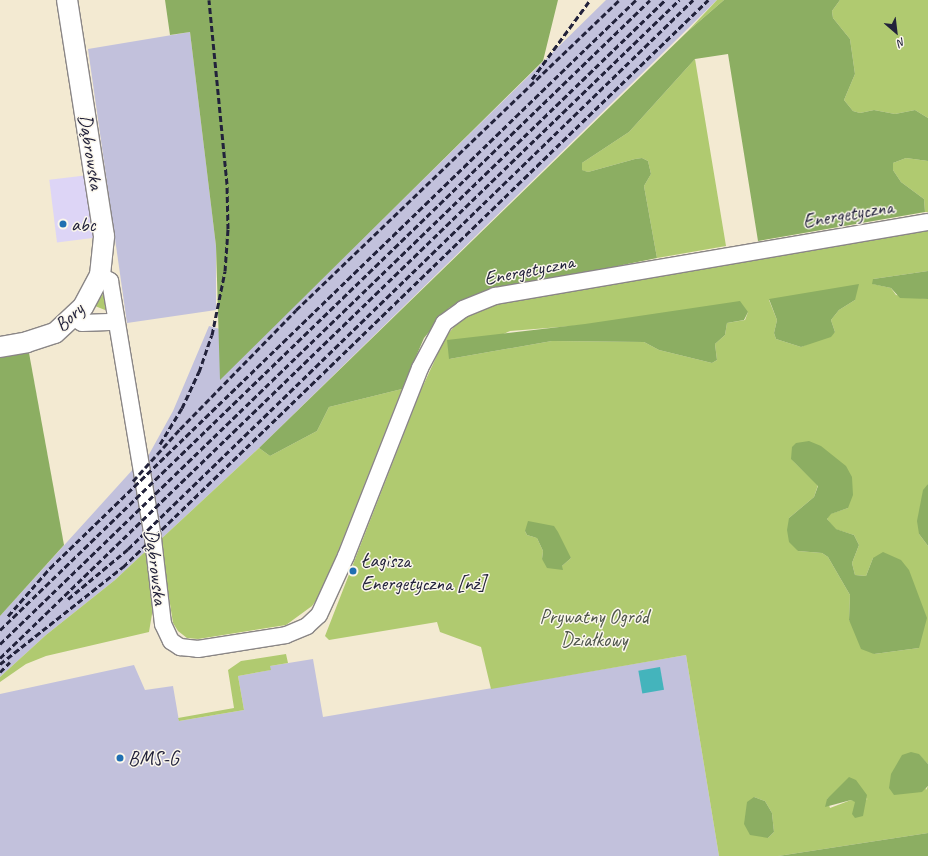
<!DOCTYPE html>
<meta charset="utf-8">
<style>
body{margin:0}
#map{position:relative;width:928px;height:856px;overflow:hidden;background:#f3ead2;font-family:Caveat,sans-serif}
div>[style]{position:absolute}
.built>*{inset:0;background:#ddd5f6;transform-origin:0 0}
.industrial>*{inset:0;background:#c2c1dc}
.green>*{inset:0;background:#b0ca70}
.forest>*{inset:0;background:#8cae62}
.water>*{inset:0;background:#44b4bc;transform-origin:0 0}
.roads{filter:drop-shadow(1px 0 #8a8686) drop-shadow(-1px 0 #8a8686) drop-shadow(0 1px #8a8686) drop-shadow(0 -1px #8a8686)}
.minor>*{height:16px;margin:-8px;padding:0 8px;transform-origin:8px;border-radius:8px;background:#fff}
.tertiary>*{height:20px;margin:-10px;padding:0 10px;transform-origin:10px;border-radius:10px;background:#fff}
.rail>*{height:3px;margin-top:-1.5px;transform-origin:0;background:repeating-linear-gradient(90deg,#22223b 0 6px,transparent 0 9px)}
.dots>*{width:11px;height:11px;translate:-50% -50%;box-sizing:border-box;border:2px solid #fbf7ec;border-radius:50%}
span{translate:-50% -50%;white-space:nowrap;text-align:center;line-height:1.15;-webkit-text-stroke:3px #fbf7ec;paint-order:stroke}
.street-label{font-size:20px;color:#22223b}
.poi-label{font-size:20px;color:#22223b}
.left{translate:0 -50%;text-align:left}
.park-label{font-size:20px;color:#4d544b}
.north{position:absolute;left:876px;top:12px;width:40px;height:40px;-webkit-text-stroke:3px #fbf7ec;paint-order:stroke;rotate:152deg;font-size:11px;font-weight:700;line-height:16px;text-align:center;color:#22223b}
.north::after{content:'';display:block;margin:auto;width:14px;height:18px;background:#22223b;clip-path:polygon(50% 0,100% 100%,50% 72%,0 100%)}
</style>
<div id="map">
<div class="built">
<i style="left:89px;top:175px;width:63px;height:40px;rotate:83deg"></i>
</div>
<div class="industrial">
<i style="clip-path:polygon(606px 0,717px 0,259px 448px,160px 540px,147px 458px,173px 411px,209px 326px,220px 329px,220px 379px)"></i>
<i style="clip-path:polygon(190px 32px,216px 246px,216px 310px,127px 323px,88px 49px)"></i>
<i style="clip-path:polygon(135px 467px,148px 549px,115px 580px,46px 635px,0 677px,0 616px)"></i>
<i style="clip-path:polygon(686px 655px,719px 856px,0 856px,0 694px,134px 665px,145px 690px,173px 686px,179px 721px,244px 710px,238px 676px,270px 670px,270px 666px,313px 659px,323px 717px)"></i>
</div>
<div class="green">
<i style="clip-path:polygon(717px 0,724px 0,687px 32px)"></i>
<i style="clip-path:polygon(840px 0,928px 0,928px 118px,915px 110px,895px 114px,874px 110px,860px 113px,853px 111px,844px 100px,855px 74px,850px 39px,833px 18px,832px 11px)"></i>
<i style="clip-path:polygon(695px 59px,726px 246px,657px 258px,644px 186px,651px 174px,648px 161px,642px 158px,635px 159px,588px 172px,581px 170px,582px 163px,629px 132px)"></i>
<i style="clip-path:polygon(906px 158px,928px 161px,928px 212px,925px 212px,924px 199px,901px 182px,893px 170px,893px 163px)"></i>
<i style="clip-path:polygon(evenodd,928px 229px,928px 271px,873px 279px,873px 284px,891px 288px,896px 295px,928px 299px,928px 484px,919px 534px,928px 546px,928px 764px,918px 754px,926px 790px,928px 786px,928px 833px,778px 856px,719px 856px,686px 655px,491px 689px,481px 647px,440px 632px,437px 622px,329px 640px,325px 636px,421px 390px,446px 336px,462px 318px,487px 306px,928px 229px,769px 300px,855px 300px,839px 310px,831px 320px,835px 332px,801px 347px,776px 339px,774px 333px,777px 320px,769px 300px,928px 229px,748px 312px,745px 320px,727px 323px,725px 335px,715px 344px,717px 360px,712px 363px,659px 350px,644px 342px,552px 341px,449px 359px,510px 331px,748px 312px,928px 229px,791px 459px,848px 508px,830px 514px,827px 519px,835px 529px,854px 535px,859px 545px,852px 563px,855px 575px,866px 576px,873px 558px,919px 648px,874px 654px,849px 620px,850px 595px,828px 557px,822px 553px,798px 551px,789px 518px,814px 497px,818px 485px,791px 459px,928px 229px,525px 531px,571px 558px,562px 566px,542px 559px,543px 551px,537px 538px,527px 535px,525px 531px,928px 229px,834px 794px,868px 799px,855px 801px,851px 800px,830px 808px,827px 799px,834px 794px,928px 229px,754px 797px,765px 801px,772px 813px,774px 832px,768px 838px,754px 797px)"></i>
<i style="clip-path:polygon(103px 294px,107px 308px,105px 310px,95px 306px)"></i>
<i style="clip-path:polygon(402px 389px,322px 592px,312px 606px,286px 625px,198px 639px,187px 638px,178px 631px,173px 623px,160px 540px,259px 448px,270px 456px,317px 431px,329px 407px)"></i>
<i style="clip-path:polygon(148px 549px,154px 602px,149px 632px,46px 656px,26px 664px,0 682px,0 677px,46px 635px,115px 580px)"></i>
<i style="clip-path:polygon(286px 654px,288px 663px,270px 666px,271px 670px,238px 676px,244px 710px,179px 721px,178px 718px,234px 708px,228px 670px,241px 661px)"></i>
</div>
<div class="forest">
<i style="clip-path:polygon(165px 0,558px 0,543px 61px,220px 380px,216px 246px,190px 32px,170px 35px)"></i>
<i style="clip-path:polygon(724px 0,840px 0,832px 11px,833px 18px,850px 39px,855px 74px,844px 100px,853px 111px,860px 113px,874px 110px,895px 114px,915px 110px,928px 118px,928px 161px,906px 158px,893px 163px,893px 170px,901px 182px,924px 199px,925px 212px,758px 241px,728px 54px,695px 59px,629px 132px,582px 163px,582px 170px,588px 172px,635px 159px,642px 158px,648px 161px,651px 174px,644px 186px,657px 258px,479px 294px,449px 308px,424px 338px,402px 389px,329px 407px,317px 431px,270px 456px,259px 448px,687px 32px)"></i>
<i style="clip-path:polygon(928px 271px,928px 299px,900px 298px,891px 288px,872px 284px,873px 279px)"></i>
<i style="clip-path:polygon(859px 284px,855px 300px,839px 310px,831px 320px,835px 332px,831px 337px,801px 347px,776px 339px,774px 333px,777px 320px,769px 299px)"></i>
<i style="clip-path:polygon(740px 301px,748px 312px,744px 320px,727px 323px,725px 335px,715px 344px,717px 360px,712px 363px,659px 350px,644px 342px,552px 341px,449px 359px,447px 340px,585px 324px)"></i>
<i style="clip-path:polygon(29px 353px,64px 545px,0 616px,0 357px)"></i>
<i style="clip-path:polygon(809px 441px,821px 446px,846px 466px,852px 477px,853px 495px,848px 508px,831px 514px,827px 519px,836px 529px,854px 535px,859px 545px,852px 563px,855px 575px,866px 576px,873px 558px,883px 552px,901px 560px,909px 570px,927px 618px,919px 648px,874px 654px,861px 649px,849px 620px,850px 595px,828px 557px,822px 553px,798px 551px,789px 542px,787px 530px,789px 518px,814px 497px,818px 486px,791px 459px,792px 447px,796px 443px)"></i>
<i style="clip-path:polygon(928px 484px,928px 546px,919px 534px,917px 521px,923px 490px)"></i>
<i style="clip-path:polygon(528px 521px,554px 526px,558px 532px,571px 558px,562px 566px,563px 570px,547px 568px,542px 559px,543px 551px,537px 538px,527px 535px,525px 531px)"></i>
<i style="clip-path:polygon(911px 752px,919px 754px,928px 764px,928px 786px,922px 792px,894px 795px,889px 788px,891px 774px,902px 755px)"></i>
<i style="clip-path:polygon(849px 777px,856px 780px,867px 795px,863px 816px,855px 818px,852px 814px,855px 802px,851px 800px,825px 807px,827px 799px)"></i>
<i style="clip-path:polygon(754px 797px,765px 801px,772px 813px,774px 832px,768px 838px,750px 835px,744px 824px,747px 802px)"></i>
<i style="clip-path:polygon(928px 833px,928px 856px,778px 856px)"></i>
</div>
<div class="water">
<i style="left:660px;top:667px;width:23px;height:22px;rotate:80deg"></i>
</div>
<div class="roads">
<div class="minor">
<i style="left:100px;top:275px;width:12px;rotate:31deg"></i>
<i style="left:110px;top:281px;width:262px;rotate:80.5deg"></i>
<i style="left:153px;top:539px;width:86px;rotate:83.3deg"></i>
<i style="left:163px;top:624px;width:19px;rotate:65deg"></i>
<i style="left:171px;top:641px;width:11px;rotate:34deg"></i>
<i style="left:180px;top:647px;width:18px;rotate:6deg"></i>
<i style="left:198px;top:649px;width:89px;rotate:-9deg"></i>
<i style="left:286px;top:635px;width:23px;rotate:-23deg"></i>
<i style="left:307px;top:626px;width:16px;rotate:-43deg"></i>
<i style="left:319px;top:615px;width:65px;rotate:-65.4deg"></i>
<i style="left:346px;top:556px;width:202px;rotate:-68.5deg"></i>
<i style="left:420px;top:368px;width:51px;rotate:-61.9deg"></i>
<i style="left:444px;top:323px;width:24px;rotate:-36deg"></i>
<i style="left:463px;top:309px;width:35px;rotate:-22deg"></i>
<i style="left:495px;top:296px;width:439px;rotate:-9.7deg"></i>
<i style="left:74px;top:318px;width:9px;rotate:32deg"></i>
<i style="left:82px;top:323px;width:34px;rotate:-2deg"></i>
</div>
<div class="tertiary">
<i style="left:0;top:347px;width:27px;rotate:-10deg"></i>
<i style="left:27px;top:342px;width:29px;rotate:-18deg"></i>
<i style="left:55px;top:333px;width:38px;rotate:-43deg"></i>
<i style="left:83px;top:307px;width:36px;rotate:-62deg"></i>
<i style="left:100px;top:275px;width:39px;rotate:-84deg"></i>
<i style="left:104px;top:236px;width:239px;rotate:-98.9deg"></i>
</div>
</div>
<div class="rail">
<i style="left:532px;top:79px;width:98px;rotate:-53.7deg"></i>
<i style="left:160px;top:444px;width:42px;rotate:-58.6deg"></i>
<i style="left:182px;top:408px;width:40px;rotate:-65deg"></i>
<i style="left:199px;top:372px;width:39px;rotate:-71deg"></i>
<i style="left:212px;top:335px;width:65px;rotate:-78.5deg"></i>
<i style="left:225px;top:271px;width:42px;rotate:-85.9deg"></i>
<i style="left:228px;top:229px;width:45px;rotate:-91.3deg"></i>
<i style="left:227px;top:184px;width:185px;rotate:-95.6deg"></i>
<i style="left:133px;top:481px;width:70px;rotate:-47.9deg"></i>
<i style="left:180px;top:429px;width:166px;rotate:-45.7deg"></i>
<i style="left:296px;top:310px;width:448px;rotate:-43.8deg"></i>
<i style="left:68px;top:599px;width:78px;rotate:-39.8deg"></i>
<i style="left:128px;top:549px;width:788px;rotate:-44.18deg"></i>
<i style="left:8px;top:616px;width:64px;rotate:-48.8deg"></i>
<i style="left:50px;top:568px;width:816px;rotate:-44.11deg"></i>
<i style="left:0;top:630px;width:905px;rotate:-44.1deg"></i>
<i style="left:0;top:644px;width:926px;rotate:-44.08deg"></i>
<i style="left:0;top:658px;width:946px;rotate:-44.1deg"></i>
<i style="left:0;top:664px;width:157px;rotate:-38.3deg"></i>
<i style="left:123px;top:567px;width:815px;rotate:-44.1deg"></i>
<i style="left:0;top:672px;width:14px;rotate:-45deg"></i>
</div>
<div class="dots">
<i style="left:63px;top:224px;background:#1f6fb2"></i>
<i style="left:353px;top:571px;background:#1f6fb2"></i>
<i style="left:120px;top:758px;background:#1f6fb2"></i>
</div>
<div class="street-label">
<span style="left:91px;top:152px;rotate:81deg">Dąbrowska</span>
<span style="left:848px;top:214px;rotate:-10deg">Energetyczna</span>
<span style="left:529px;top:270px;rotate:-11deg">Energetyczna</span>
<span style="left:69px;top:317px;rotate:-43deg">Bory</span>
<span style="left:156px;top:567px;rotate:83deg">Dąbrowska</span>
</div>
<div class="poi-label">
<span class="left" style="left:71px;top:224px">abc</span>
<span class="left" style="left:361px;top:572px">Łagisza<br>Energetyczna [nż]</span>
<span class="left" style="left:128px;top:758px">BMS-G</span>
</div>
<div class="park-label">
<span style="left:594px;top:628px">Prywatny Ogród<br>Działkowy</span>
</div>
<div class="north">N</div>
</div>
